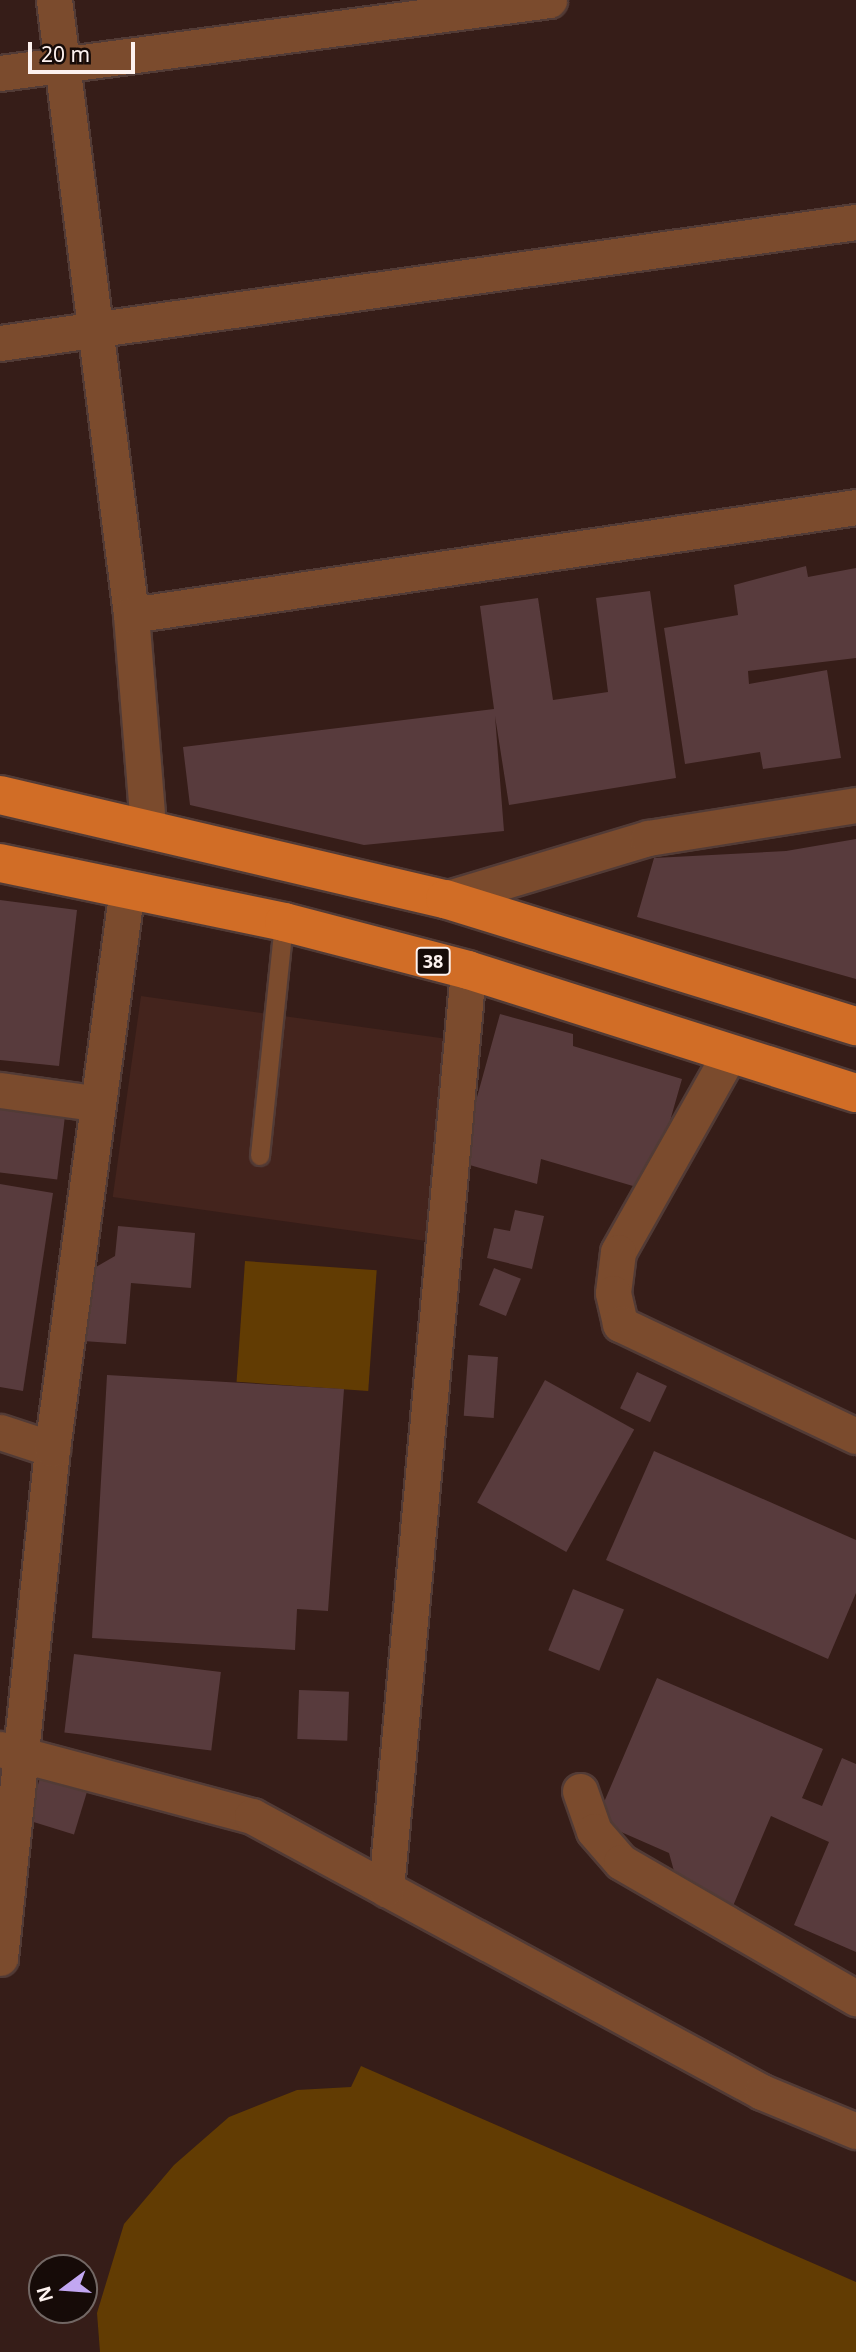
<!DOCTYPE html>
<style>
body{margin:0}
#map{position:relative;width:856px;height:2352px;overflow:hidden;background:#361d18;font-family:"Noto Sans",sans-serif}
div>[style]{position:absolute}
.built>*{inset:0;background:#44241d;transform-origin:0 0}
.green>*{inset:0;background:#623c03;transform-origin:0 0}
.building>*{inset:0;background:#583b3d;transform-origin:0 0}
.roads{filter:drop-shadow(2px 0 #523b36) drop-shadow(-2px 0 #523b36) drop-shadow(0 2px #523b36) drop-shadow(0 -2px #523b36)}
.lane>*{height:18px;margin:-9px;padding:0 9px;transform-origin:9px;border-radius:9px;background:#7b4b2d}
.street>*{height:35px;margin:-17.5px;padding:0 17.5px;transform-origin:17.5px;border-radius:17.5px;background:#7b4b2d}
.primary>*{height:38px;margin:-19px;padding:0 19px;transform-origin:19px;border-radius:19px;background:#d16d26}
span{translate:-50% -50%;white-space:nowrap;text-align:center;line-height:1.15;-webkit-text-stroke:6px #160b08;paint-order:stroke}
.shield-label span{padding:2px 5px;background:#160b08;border:2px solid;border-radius:5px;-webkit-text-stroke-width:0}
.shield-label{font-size:18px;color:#fdf2ef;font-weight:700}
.north{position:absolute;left:28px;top:2254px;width:70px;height:70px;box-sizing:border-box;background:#160b08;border:2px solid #726764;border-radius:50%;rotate:254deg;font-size:19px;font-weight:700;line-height:28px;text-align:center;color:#fdf2ef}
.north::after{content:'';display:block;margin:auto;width:24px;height:32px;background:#c2a7f2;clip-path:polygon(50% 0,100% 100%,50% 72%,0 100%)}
.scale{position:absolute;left:28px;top:42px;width:107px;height:32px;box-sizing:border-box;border:4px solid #fdf2ef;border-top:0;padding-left:9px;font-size:21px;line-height:24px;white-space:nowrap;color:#fdf2ef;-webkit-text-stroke:5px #160b08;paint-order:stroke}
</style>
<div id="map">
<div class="built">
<i style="left:141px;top:996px;width:315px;height:203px;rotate:8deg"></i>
</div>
<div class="green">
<i style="left:245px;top:1261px;width:132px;height:121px;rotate:4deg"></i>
<i style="clip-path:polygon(361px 2066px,856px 2282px,856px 2352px,100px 2352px,97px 2313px,124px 2224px,174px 2165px,229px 2117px,297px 2090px,351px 2087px)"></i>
</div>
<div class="building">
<i style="clip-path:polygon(806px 566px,808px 577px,856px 568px,856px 658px,748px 671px,749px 684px,827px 670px,841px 758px,763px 769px,760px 752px,685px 764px,664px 628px,738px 615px,734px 585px)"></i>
<i style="clip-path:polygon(650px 591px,676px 778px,509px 805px,495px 716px,504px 831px,364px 845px,190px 805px,183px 747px,494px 709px,480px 606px,538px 598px,553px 700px,608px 692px,596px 598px)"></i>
<i style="clip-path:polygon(856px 839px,856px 979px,637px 917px,654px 858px,786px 851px)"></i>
<i style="clip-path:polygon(0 900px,77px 910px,59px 1066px,0 1060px)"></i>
<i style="clip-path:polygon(500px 1014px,573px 1034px,573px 1046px,682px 1079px,650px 1191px,541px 1159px,537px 1184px,459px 1162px)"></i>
<i style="left:0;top:1104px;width:66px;height:68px;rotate:7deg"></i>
<i style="clip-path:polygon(0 1184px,53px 1193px,23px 1391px,0 1387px)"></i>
<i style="clip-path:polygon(515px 1210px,544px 1216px,532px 1269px,487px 1258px,494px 1228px,510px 1231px)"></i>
<i style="clip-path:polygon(118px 1226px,195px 1233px,191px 1288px,131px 1283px,126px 1344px,83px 1341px,89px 1271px,115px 1256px)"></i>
<i style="left:494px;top:1268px;width:29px;height:40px;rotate:22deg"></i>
<i style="left:468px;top:1355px;width:30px;height:61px;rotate:4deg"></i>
<i style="left:637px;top:1372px;width:33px;height:40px;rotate:25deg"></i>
<i style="clip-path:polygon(107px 1375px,344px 1389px,328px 1611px,297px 1609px,295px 1650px,92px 1638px)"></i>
<i style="left:545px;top:1380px;width:102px;height:140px;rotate:29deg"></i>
<i style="clip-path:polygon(654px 1451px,856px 1540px,856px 1593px,828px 1659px,606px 1560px)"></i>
<i style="left:573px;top:1589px;width:55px;height:66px;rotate:22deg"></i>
<i style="left:74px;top:1654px;width:148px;height:79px;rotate:7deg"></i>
<i style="clip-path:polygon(657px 1678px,823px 1749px,802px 1798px,822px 1806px,842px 1758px,856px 1764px,856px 1952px,794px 1925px,829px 1842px,771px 1816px,733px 1906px,677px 1882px,669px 1853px,596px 1821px)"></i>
<i style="left:299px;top:1690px;width:50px;height:49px;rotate:2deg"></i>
<i style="left:40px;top:1778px;width:49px;height:44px;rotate:17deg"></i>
</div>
<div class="roads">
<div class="lane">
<i style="left:260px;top:1156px;width:235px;rotate:-84.1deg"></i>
</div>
<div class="street">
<i style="left:54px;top:0;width:620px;rotate:82.86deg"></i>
<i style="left:131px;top:615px;width:211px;rotate:85.4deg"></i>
<i style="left:0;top:73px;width:554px;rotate:-7.57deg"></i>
<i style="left:0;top:343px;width:865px;rotate:-8.05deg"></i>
<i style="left:131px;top:615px;width:733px;rotate:-8.47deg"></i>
<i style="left:445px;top:899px;width:212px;rotate:-16.7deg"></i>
<i style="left:648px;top:838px;width:211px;rotate:-9deg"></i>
<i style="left:730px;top:1053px;width:228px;rotate:119.4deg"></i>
<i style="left:618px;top:1252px;width:41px;rotate:97deg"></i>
<i style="left:613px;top:1293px;width:32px;rotate:77deg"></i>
<i style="left:620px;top:1324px;width:261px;rotate:25.4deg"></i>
<i style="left:0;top:1090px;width:95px;rotate:7.9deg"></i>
<i style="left:0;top:1432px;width:55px;rotate:18.1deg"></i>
<i style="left:0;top:1749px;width:261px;rotate:14.9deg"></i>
<i style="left:252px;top:1816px;width:580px;rotate:28.42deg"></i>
<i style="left:762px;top:2092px;width:102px;rotate:22.5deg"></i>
<i style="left:580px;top:1791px;width:42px;rotate:70.7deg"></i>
<i style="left:594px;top:1831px;width:41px;rotate:48.9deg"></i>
<i style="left:621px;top:1862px;width:272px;rotate:30.1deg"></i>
<i style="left:386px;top:1889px;width:923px;rotate:-84.9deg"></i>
<i style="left:0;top:1958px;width:512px;rotate:-84.17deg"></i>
<i style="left:52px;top:1449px;width:566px;rotate:-82.39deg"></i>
</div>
<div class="primary">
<i style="left:0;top:795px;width:457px;rotate:13.2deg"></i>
<i style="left:445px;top:899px;width:430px;rotate:17.2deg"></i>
<i style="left:0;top:863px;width:290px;rotate:11.7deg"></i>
<i style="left:284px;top:922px;width:190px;rotate:14.6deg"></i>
<i style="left:468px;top:970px;width:407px;rotate:17.6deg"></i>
</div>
</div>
<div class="shield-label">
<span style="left:433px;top:961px">38</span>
</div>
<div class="north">N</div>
<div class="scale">20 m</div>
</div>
